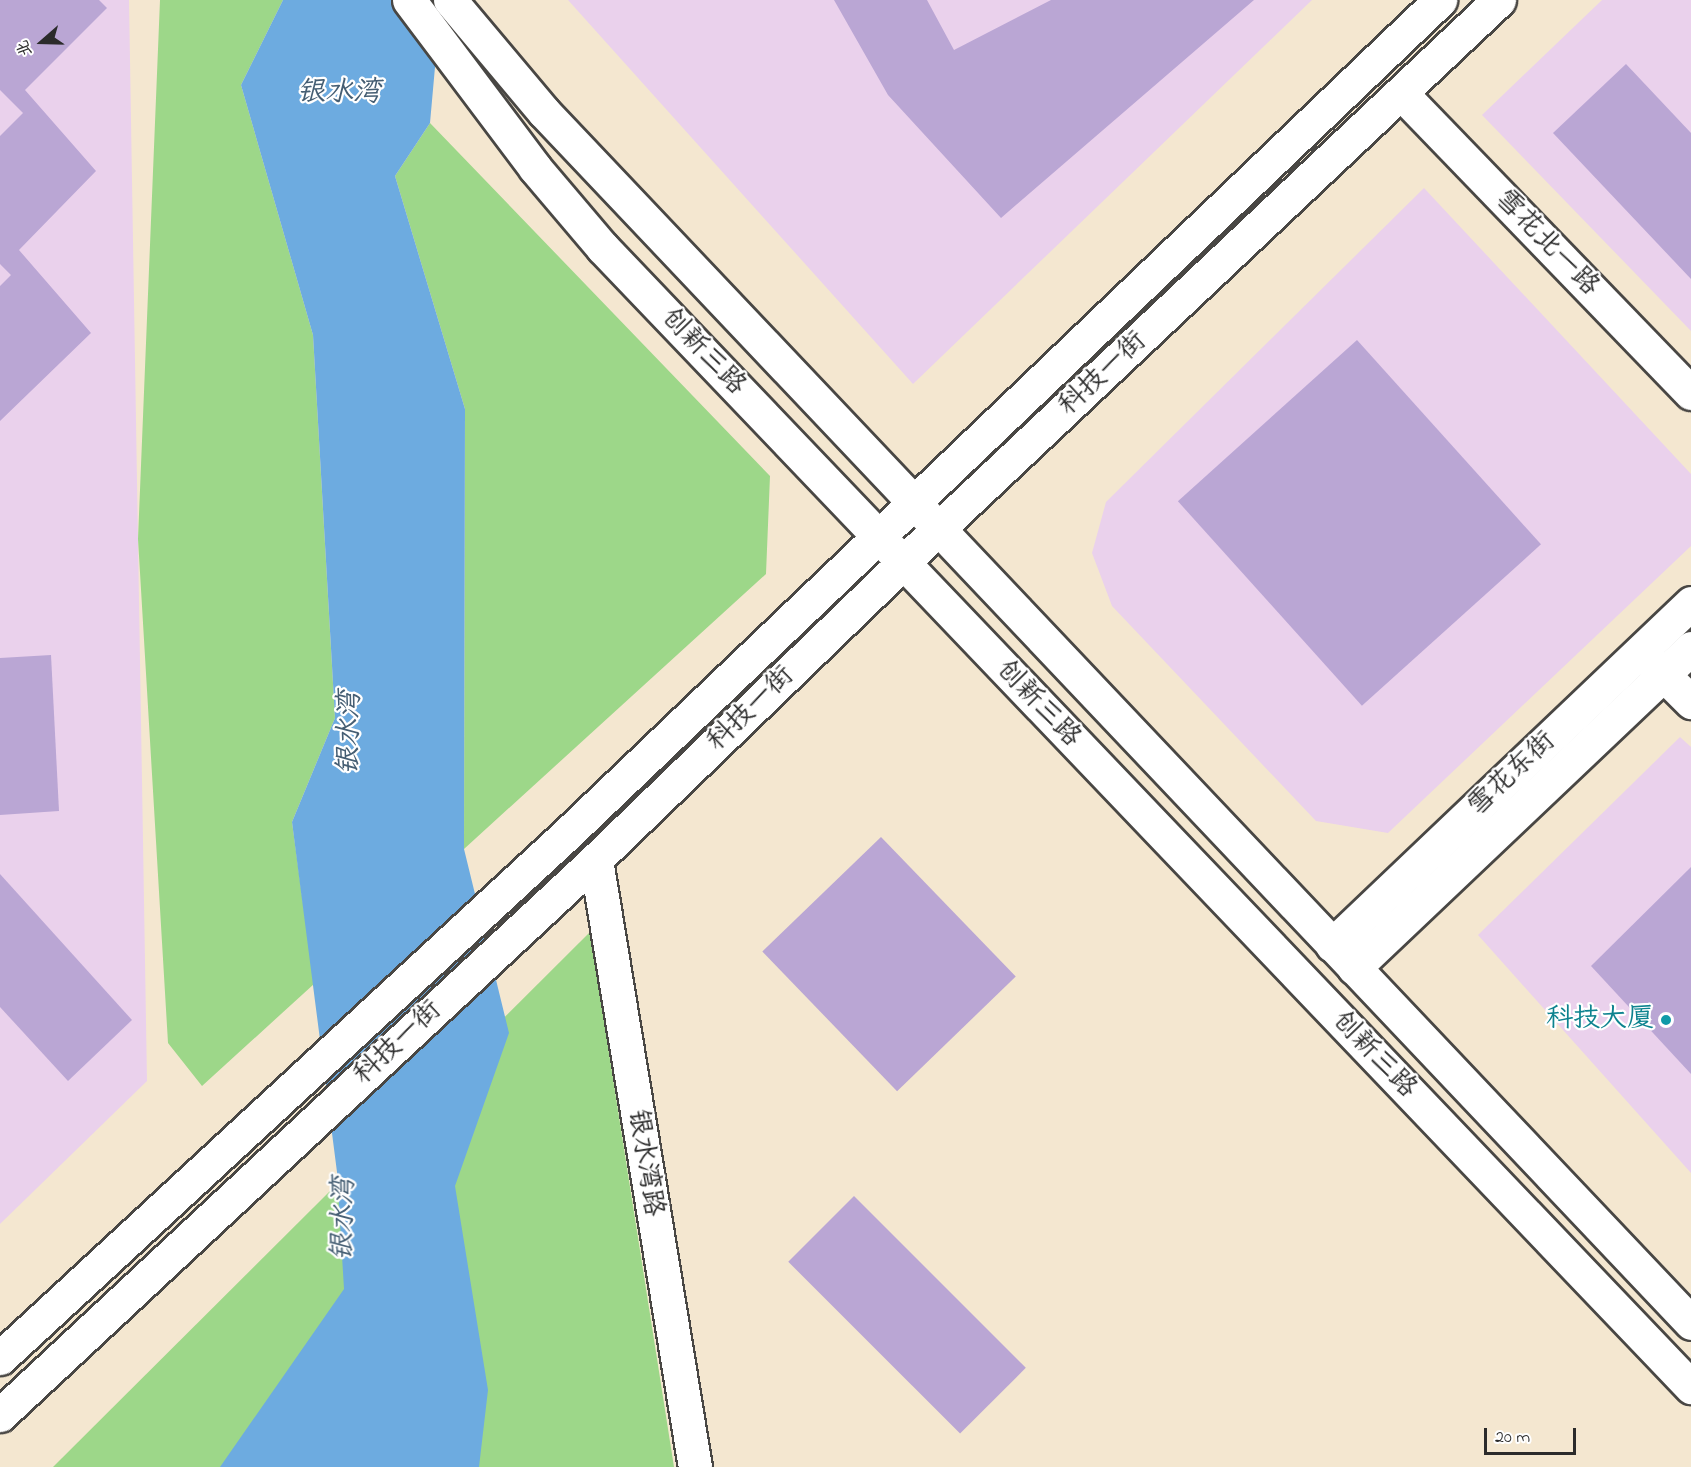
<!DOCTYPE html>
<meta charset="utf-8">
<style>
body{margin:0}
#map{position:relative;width:1691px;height:1467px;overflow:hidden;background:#f4e7d0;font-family:"Indie Flower","LXGW WenKai TC",sans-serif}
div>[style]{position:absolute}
.built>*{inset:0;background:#ead1ec}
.green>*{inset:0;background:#9dd789}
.water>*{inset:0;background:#6dabe0}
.building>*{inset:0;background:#baa6d4;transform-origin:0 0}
.roads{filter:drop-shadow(2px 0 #494744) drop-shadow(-2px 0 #494744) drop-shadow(0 2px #494744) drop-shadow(0 -2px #494744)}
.minor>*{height:33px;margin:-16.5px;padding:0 16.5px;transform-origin:16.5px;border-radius:16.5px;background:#fff}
.major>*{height:33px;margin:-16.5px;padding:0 16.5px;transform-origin:16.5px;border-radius:16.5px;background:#fff}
.dots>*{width:16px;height:16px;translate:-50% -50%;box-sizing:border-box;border:3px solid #fff;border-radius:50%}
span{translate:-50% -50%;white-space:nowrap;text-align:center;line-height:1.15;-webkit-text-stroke:4.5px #fff;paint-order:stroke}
.street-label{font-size:27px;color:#2b2b2b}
.culture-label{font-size:27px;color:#0d838f}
.right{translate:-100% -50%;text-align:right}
.water-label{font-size:28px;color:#455e73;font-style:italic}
.north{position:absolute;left:12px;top:12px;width:60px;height:60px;-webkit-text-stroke:4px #fff;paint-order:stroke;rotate:250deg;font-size:16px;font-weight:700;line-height:24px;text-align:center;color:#2b2b2b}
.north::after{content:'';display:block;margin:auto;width:21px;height:27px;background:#2b2b2b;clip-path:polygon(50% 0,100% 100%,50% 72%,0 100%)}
.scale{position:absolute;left:1484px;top:1428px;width:92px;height:27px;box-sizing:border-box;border:3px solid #2b2b2b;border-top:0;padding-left:8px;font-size:18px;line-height:21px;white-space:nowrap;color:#2b2b2b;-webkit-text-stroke:4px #fff;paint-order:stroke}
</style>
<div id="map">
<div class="built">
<i style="clip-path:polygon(0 0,129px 0,147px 1081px,0 1224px)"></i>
<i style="clip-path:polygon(568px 0,1312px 0,913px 384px)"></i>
<i style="clip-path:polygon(1602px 0,1691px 0,1691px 331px,1482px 115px)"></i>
<i style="clip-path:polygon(1424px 188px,1691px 474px,1691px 546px,1388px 833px,1316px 821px,1112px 606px,1092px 553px,1106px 502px)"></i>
<i style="clip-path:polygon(1680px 737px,1691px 747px,1691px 1173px,1478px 935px)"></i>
</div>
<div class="green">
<i style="clip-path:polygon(160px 0,283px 0,241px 85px,313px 335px,335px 718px,292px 822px,314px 984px,202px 1086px,168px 1043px,138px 539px)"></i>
<i style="clip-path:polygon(430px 123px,770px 476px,766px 574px,464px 849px,465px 409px,395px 176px)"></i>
<i style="clip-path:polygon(590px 932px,674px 1467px,53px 1467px)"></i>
</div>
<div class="water">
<i style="clip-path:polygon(283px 0,441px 0,430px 123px,395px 176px,465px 409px,464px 849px,509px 1033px,455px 1186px,488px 1390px,479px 1467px,220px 1467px,344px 1289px,337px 1172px,292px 822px,335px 718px,313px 335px,241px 85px)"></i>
</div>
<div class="building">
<i style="clip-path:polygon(0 0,99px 0,107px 8px,25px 90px,96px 171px,19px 250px,91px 333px,0 421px,0 286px,11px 275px,0 264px,0 136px,23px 113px,0 90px)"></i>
<i style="clip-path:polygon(834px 0,927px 0,954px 50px,1051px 0,1254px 0,1001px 218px,888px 95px)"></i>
<i style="clip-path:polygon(1626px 64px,1691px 133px,1691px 279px,1553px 133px)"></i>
<i style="left:1357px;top:340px;width:275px;height:241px;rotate:48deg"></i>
<i style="clip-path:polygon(51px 655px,59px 811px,0 815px,0 658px)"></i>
<i style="left:881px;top:837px;width:194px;height:165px;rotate:46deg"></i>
<i style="clip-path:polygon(1691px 867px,1691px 1074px,1591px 966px)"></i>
<i style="clip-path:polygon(0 874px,132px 1020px,68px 1081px,0 1007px)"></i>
<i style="left:854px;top:1196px;width:243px;height:93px;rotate:45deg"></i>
</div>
<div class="roads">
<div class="minor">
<i style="left:1401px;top:93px;width:417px;rotate:46deg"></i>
<i style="left:1648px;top:659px;width:61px;rotate:45deg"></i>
<i style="left:596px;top:860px;width:615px;rotate:80.74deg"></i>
<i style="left:1332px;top:945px;width:496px;rotate:-43.6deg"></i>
<i style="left:1354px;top:968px;width:465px;rotate:-43.5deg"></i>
</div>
<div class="major">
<i style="left:409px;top:0;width:210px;rotate:53.1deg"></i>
<i style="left:535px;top:168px;width:104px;rotate:49.7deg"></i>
<i style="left:602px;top:247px;width:1577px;rotate:46.31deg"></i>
<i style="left:450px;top:0;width:146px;rotate:50deg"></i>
<i style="left:544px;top:112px;width:1668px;rotate:46.55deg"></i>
<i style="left:0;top:1358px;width:771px;rotate:-42.74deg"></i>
<i style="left:566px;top:835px;width:1209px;rotate:-43.69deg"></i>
<i style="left:0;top:1415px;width:805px;rotate:-42.99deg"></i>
<i style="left:589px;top:866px;width:485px;rotate:-44deg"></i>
<i style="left:938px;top:529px;width:771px;rotate:-43.32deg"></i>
</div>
</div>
<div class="dots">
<i style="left:1666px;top:1020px;background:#0f9aa8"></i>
</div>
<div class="street-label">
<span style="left:1547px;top:243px;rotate:46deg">雪花北一路</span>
<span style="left:703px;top:352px;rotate:46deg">创新三路</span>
<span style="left:1103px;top:374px;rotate:-43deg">科技一街</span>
<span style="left:1038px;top:704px;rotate:46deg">创新三路</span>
<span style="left:751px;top:709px;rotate:-44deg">科技一街</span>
<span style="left:1512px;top:774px;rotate:-43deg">雪花东街</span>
<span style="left:398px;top:1043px;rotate:-43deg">科技一街</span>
<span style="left:1374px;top:1055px;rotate:46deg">创新三路</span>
<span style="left:645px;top:1163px;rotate:81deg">银水湾路</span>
</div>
<div class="culture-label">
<span class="right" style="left:1654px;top:1020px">科技大厦</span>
</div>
<div class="water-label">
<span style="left:339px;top:94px">银水湾</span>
<span style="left:351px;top:733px;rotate:-89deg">银水湾</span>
<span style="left:345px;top:1219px;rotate:-89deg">银水湾</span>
</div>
<div class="north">北</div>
<div class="scale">20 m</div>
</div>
